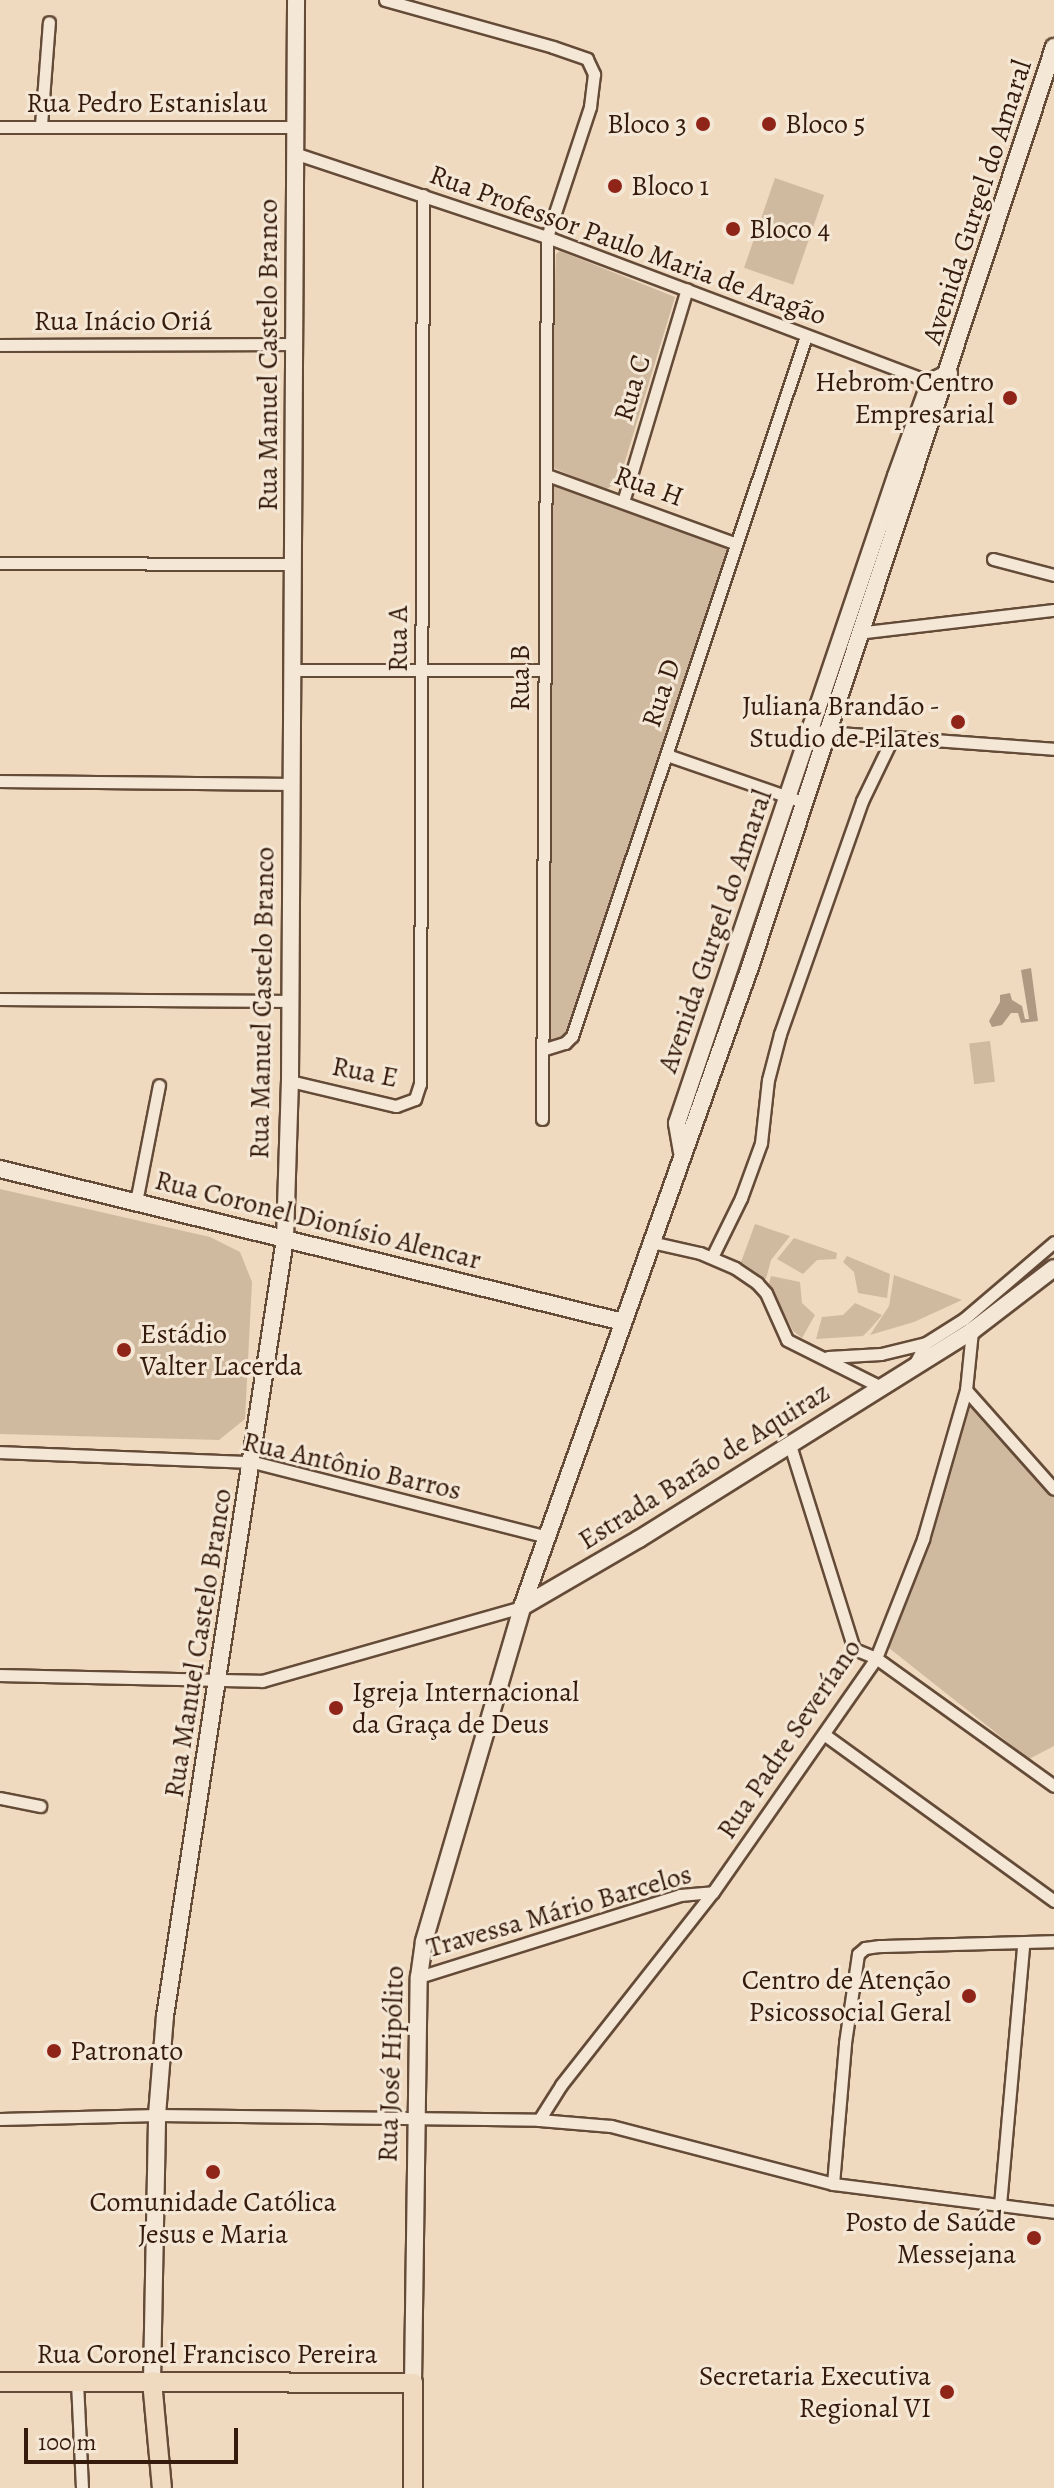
<!DOCTYPE html>
<meta charset="utf-8">
<style>
body{margin:0}
#map{position:relative;width:1054px;height:2488px;overflow:hidden;background:#efdabf;font-family:Alegreya,serif}
div>[style]{position:absolute}
.green>*{inset:0;background:#cfbaa0;transform-origin:0 0}
.water>*{inset:0;background:#b09982}
.roads{filter:drop-shadow(2px 0 #644b38) drop-shadow(-2px 0 #644b38) drop-shadow(0 2px #644b38) drop-shadow(0 -2px #644b38)}
.street>*{height:11px;margin:-5.5px;padding:0 5.5px;transform-origin:5.5px;border-radius:5.5px;background:#f5e7d5}
.secondary>*{height:16px;margin:-8px;padding:0 8px;transform-origin:8px;border-radius:8px;background:#f5e7d5}
.primary>*{height:18px;margin:-9px;padding:0 9px;transform-origin:9px;border-radius:9px;background:#efdabf}
.dots>*{width:22px;height:22px;translate:-50% -50%;box-sizing:border-box;border:4px solid #f5e7d5;border-radius:50%}
span{translate:-50% -50%;white-space:nowrap;text-align:center;line-height:1.15;-webkit-text-stroke:6px #f5e7d5;paint-order:stroke}
.street-label{font-size:28px;color:#351b0b}
.poi-label{font-size:28px;color:#351b0b}
.right{translate:-100% -50%;text-align:right}
.left{translate:0 -50%;text-align:left}
.scale{position:absolute;left:24px;top:2428px;width:214px;height:36px;box-sizing:border-box;border:4px solid #351b0b;border-top:0;padding-left:10px;font-size:24px;line-height:28px;white-space:nowrap;color:#351b0b;-webkit-text-stroke:6px #f5e7d5;paint-order:stroke}
</style>
<div id="map">
<div class="green">
<i style="left:775px;top:178px;width:52px;height:95px;rotate:19deg"></i>
<i style="clip-path:polygon(560px 251px,675px 297px,619px 481px,605px 490px,549px 466px,556px 254px)"></i>
<i style="clip-path:polygon(547px 475px,734px 543px,571px 1036px,546px 1047px)"></i>
<i style="left:990px;top:1041px;width:41px;height:21px;rotate:83deg"></i>
<i style="clip-path:polygon(0 1189px,210px 1237px,240px 1252px,252px 1282px,245px 1419px,219px 1440px,0 1434px)"></i>
<i style="clip-path:polygon(755px 1224px,790px 1236px,771px 1260px,766px 1279px,741px 1262px)"></i>
<i style="clip-path:polygon(794px 1238px,837px 1253px,836px 1259px,817px 1260px,803px 1274px,777px 1259px)"></i>
<i style="clip-path:polygon(847px 1256px,890px 1274px,887px 1298px,858px 1293px,854px 1272px,843px 1262px)"></i>
<i style="clip-path:polygon(894px 1275px,962px 1300px,914px 1322px,870px 1335px,889px 1306px)"></i>
<i style="clip-path:polygon(771px 1276px,800px 1282px,802px 1303px,815px 1315px,802px 1338px,793px 1331px,769px 1283px)"></i>
<i style="clip-path:polygon(855px 1303px,882px 1315px,871px 1328px,863px 1336px,816px 1339px,822px 1317px,843px 1315px)"></i>
<i style="clip-path:polygon(970px 1390px,1054px 1488px,1054px 1746px,1029px 1759px,889px 1648px,931px 1543px)"></i>
</div>
<div class="water">
<i style="clip-path:polygon(1031px 968px,1038px 1021px,1021px 1023px,1018px 1013px,1011px 1013px,1002px 1025px,992px 1027px,989px 1021px,1000px 1002px,1000px 995px,1010px 993px,1012px 1000px,1022px 1006px,1025px 1019px,1029px 1019px,1021px 970px)"></i>
</div>
<div class="roads">
<div class="street">
<i style="left:385px;top:0;width:174px;rotate:15.6deg"></i>
<i style="left:553px;top:47px;width:36px;rotate:19deg"></i>
<i style="left:587px;top:59px;width:17px;rotate:65deg"></i>
<i style="left:594px;top:74px;width:33px;rotate:97deg"></i>
<i style="left:590px;top:107px;width:137px;rotate:108.3deg"></i>
<i style="left:547px;top:237px;width:882px;rotate:90.32deg"></i>
<i style="left:41px;top:125px;width:103px;rotate:-85.6deg"></i>
<i style="left:0;top:127px;width:294px"></i>
<i style="left:294px;top:153px;width:267px;rotate:18.4deg"></i>
<i style="left:547px;top:237px;width:417px;rotate:20.7deg"></i>
<i style="left:0;top:345px;width:295px;rotate:-0.2deg"></i>
<i style="left:547px;top:475px;width:199px;rotate:20deg"></i>
<i style="left:623px;top:502px;width:222px;rotate:-73.3deg"></i>
<i style="left:993px;top:559px;width:63px;rotate:14.7deg"></i>
<i style="left:0;top:563px;width:294px;rotate:0.2deg"></i>
<i style="left:857px;top:633px;width:198px;rotate:-6.7deg"></i>
<i style="left:291px;top:670px;width:252px"></i>
<i style="left:810px;top:731px;width:245px;rotate:4.2deg"></i>
<i style="left:667px;top:755px;width:144px;rotate:19.1deg"></i>
<i style="left:0;top:781px;width:290px;rotate:0.6deg"></i>
<i style="left:0;top:999px;width:290px;rotate:0.4deg"></i>
<i style="left:545px;top:1049px;width:21px;rotate:-17deg"></i>
<i style="left:565px;top:1043px;width:10px;rotate:-45deg"></i>
<i style="left:572px;top:1036px;width:738px;rotate:-71.52deg"></i>
<i style="left:290px;top:1081px;width:109px;rotate:13.3deg"></i>
<i style="left:396px;top:1106px;width:20px;rotate:-20deg"></i>
<i style="left:415px;top:1099px;width:16px;rotate:-72deg"></i>
<i style="left:420px;top:1084px;width:889px;rotate:-89.81deg"></i>
<i style="left:136px;top:1202px;width:119px;rotate:-78.9deg"></i>
<i style="left:651px;top:1242px;width:50px;rotate:12.7deg"></i>
<i style="left:700px;top:1253px;width:38px;rotate:23deg"></i>
<i style="left:735px;top:1268px;width:27px;rotate:34deg"></i>
<i style="left:757px;top:1283px;width:13px;rotate:48deg"></i>
<i style="left:766px;top:1293px;width:51px;rotate:65.9deg"></i>
<i style="left:787px;top:1340px;width:105px;rotate:26.6deg"></i>
<i style="left:712px;top:1257px;width:66px;rotate:-63.8deg"></i>
<i style="left:741px;top:1198px;width:59px;rotate:-70deg"></i>
<i style="left:761px;top:1143px;width:63px;rotate:-83.7deg"></i>
<i style="left:768px;top:1080px;width:48px;rotate:-75.4deg"></i>
<i style="left:780px;top:1034px;width:247px;rotate:-70.6deg"></i>
<i style="left:862px;top:801px;width:71px;rotate:-64.2deg"></i>
<i style="left:828px;top:1357px;width:53px;rotate:-3.2deg"></i>
<i style="left:881px;top:1354px;width:46px;rotate:-13.7deg"></i>
<i style="left:913px;top:1367px;width:27px;rotate:-62deg"></i>
<i style="left:926px;top:1343px;width:45px;rotate:-32.3deg"></i>
<i style="left:964px;top:1319px;width:118px;rotate:-40.5deg"></i>
<i style="left:966px;top:1390px;width:132px;rotate:48.4deg"></i>
<i style="left:790px;top:1445px;width:214px;rotate:72.6deg"></i>
<i style="left:854px;top:1649px;width:24px;rotate:22deg"></i>
<i style="left:876px;top:1658px;width:219px;rotate:35.7deg"></i>
<i style="left:0;top:1452px;width:253px;rotate:2.3deg"></i>
<i style="left:253px;top:1462px;width:303px;rotate:14.3deg"></i>
<i style="left:0;top:1675px;width:262px;rotate:1.3deg"></i>
<i style="left:262px;top:1681px;width:270px;rotate:-15.9deg"></i>
<i style="left:825px;top:1735px;width:283px;rotate:35.9deg"></i>
<i style="left:0;top:1798px;width:41px;rotate:11.3deg"></i>
<i style="left:419px;top:1977px;width:274px;rotate:-17.4deg"></i>
<i style="left:680px;top:1895px;width:33px;rotate:-5deg"></i>
<i style="left:0;top:2119px;width:157px;rotate:-1.5deg"></i>
<i style="left:157px;top:2115px;width:382px;rotate:0.7deg"></i>
<i style="left:539px;top:2120px;width:72px;rotate:4.8deg"></i>
<i style="left:611px;top:2126px;width:229px;rotate:14.6deg"></i>
<i style="left:833px;top:2184px;width:223px;rotate:7.2deg"></i>
<i style="left:539px;top:2120px;width:41px;rotate:-57.8deg"></i>
<i style="left:561px;top:2085px;width:246px;rotate:-51.8deg"></i>
<i style="left:713px;top:1892px;width:285px;rotate:-55.1deg"></i>
<i style="left:876px;top:1658px;width:128px;rotate:-68.4deg"></i>
<i style="left:923px;top:1539px;width:155px;rotate:-73.9deg"></i>
<i style="left:966px;top:1390px;width:59px;rotate:-84.2deg"></i>
<i style="left:833px;top:2184px;width:142px;rotate:-85.1deg"></i>
<i style="left:845px;top:2043px;width:90px;rotate:-81.7deg"></i>
<i style="left:858px;top:1954px;width:9px;rotate:-41deg"></i>
<i style="left:865px;top:1948px;width:15px;rotate:-8deg"></i>
<i style="left:880px;top:1946px;width:174px;rotate:-1.6deg"></i>
<i style="left:1000px;top:2205px;width:261px;rotate:-84.9deg"></i>
<i style="left:77px;top:2382px;width:106px;rotate:87.3deg"></i>
</div>
<div class="secondary">
<i style="left:682px;top:1152px;width:29px;rotate:-100deg"></i>
<i style="left:677px;top:1123px;width:683px;rotate:-71.3deg"></i>
<i style="left:896px;top:476px;width:100px;rotate:-70.1deg"></i>
<i style="left:930px;top:382px;width:21px;rotate:-25deg"></i>
<i style="left:0;top:1169px;width:642px;rotate:13.8deg"></i>
<i style="left:522px;top:1607px;width:135px;rotate:-30.2deg"></i>
<i style="left:639px;top:1539px;width:393px;rotate:-32deg"></i>
<i style="left:972px;top:1331px;width:103px;rotate:-37.5deg"></i>
<i style="left:152px;top:2381px;width:266px;rotate:-88.9deg"></i>
<i style="left:157px;top:2115px;width:99px;rotate:-85.4deg"></i>
<i style="left:165px;top:2016px;width:786px;rotate:-81.22deg"></i>
<i style="left:285px;top:1239px;width:158px;rotate:-88.2deg"></i>
<i style="left:290px;top:1081px;width:1081px;rotate:-89.68deg"></i>
<i style="left:413px;top:2383px;width:406px;rotate:-89.2deg"></i>
<i style="left:419px;top:1977px;width:36px;rotate:-82deg"></i>
<i style="left:424px;top:1941px;width:348px;rotate:-73.6deg"></i>
<i style="left:522px;top:1607px;width:679px;rotate:-70.39deg"></i>
<i style="left:750px;top:967px;width:969px;rotate:-71.71deg"></i>
</div>
<div class="primary">
<i style="left:152px;top:2381px;width:107px;rotate:84.7deg"></i>
<i style="left:0;top:2382px;width:413px;rotate:0.1deg"></i>
<i style="left:413px;top:2383px;width:105px;rotate:90deg"></i>
</div>
</div>
<div class="dots">
<i style="left:703px;top:124px;background:#8f2418"></i>
<i style="left:769px;top:124px;background:#8f2418"></i>
<i style="left:615px;top:186px;background:#8f2418"></i>
<i style="left:733px;top:229px;background:#8f2418"></i>
<i style="left:1010px;top:398px;background:#8f2418"></i>
<i style="left:958px;top:722px;background:#8f2418"></i>
<i style="left:124px;top:1350px;background:#8f2418"></i>
<i style="left:336px;top:1708px;background:#8f2418"></i>
<i style="left:969px;top:1996px;background:#8f2418"></i>
<i style="left:54px;top:2051px;background:#8f2418"></i>
<i style="left:213px;top:2172px;background:#8f2418"></i>
<i style="left:1034px;top:2238px;background:#8f2418"></i>
<i style="left:947px;top:2392px;background:#8f2418"></i>
</div>
<div class="street-label">
<span style="left:147px;top:103px">Rua Pedro Estanislau</span>
<span style="left:977px;top:202px;rotate:-72deg">Avenida Gurgel do Amaral</span>
<span style="left:628px;top:245px;rotate:20deg">Rua Professor Paulo Maria de Aragão</span>
<span style="left:123px;top:321px">Rua Inácio Oriá</span>
<span style="left:268px;top:355px;rotate:-90deg">Rua Manuel Castelo Branco</span>
<span style="left:632px;top:388px;rotate:-73deg">Rua C</span>
<span style="left:649px;top:486px;rotate:20deg">Rua H</span>
<span style="left:398px;top:639px;rotate:-90deg">Rua A</span>
<span style="left:520px;top:678px;rotate:-90deg">Rua B</span>
<span style="left:661px;top:693px;rotate:-72deg">Rua D</span>
<span style="left:715px;top:931px;rotate:-71deg">Avenida Gurgel do Amaral</span>
<span style="left:262px;top:1003px;rotate:-89deg">Rua Manuel Castelo Branco</span>
<span style="left:365px;top:1072px;rotate:11deg">Rua E</span>
<span style="left:318px;top:1220px;rotate:14deg">Rua Coronel Dionísio Alencar</span>
<span style="left:352px;top:1466px;rotate:13deg">Rua Antônio Barros</span>
<span style="left:704px;top:1466px;rotate:-32deg">Estrada Barão de Aquiraz</span>
<span style="left:198px;top:1643px;rotate:-81deg">Rua Manuel Castelo Branco</span>
<span style="left:789px;top:1739px;rotate:-56deg">Rua Padre Severíano</span>
<span style="left:559px;top:1911px;rotate:-16deg">Travessa Mário Barcelos</span>
<span style="left:391px;top:2064px;rotate:-88deg">Rua José Hipólito</span>
<span style="left:207px;top:2354px">Rua Coronel Francisco Pereira</span>
</div>
<div class="poi-label">
<span class="right" style="left:687px;top:124px">Bloco 3</span>
<span class="left" style="left:785px;top:124px">Bloco 5</span>
<span class="left" style="left:631px;top:186px">Bloco 1</span>
<span class="left" style="left:749px;top:229px">Bloco 4</span>
<span class="right" style="left:994px;top:398px">Hebrom Centro<br>Empresarial</span>
<span class="right" style="left:940px;top:722px">Juliana Brandão -<br>Studio de Pilates</span>
<span class="left" style="left:140px;top:1350px">Estádio<br>Valter Lacerda</span>
<span class="left" style="left:352px;top:1708px">Igreja Internacional<br>da Graça de Deus</span>
<span class="right" style="left:951px;top:1996px">Centro de Atenção<br>Psicossocial Geral</span>
<span class="left" style="left:70px;top:2051px">Patronato</span>
<span style="left:213px;top:2218px">Comunidade Católica<br>Jesus e Maria</span>
<span class="right" style="left:1016px;top:2238px">Posto de Saúde<br>Messejana</span>
<span class="right" style="left:931px;top:2392px">Secretaria Executiva<br>Regional VI</span>
</div>
<div class="scale">100 m</div>
</div>
